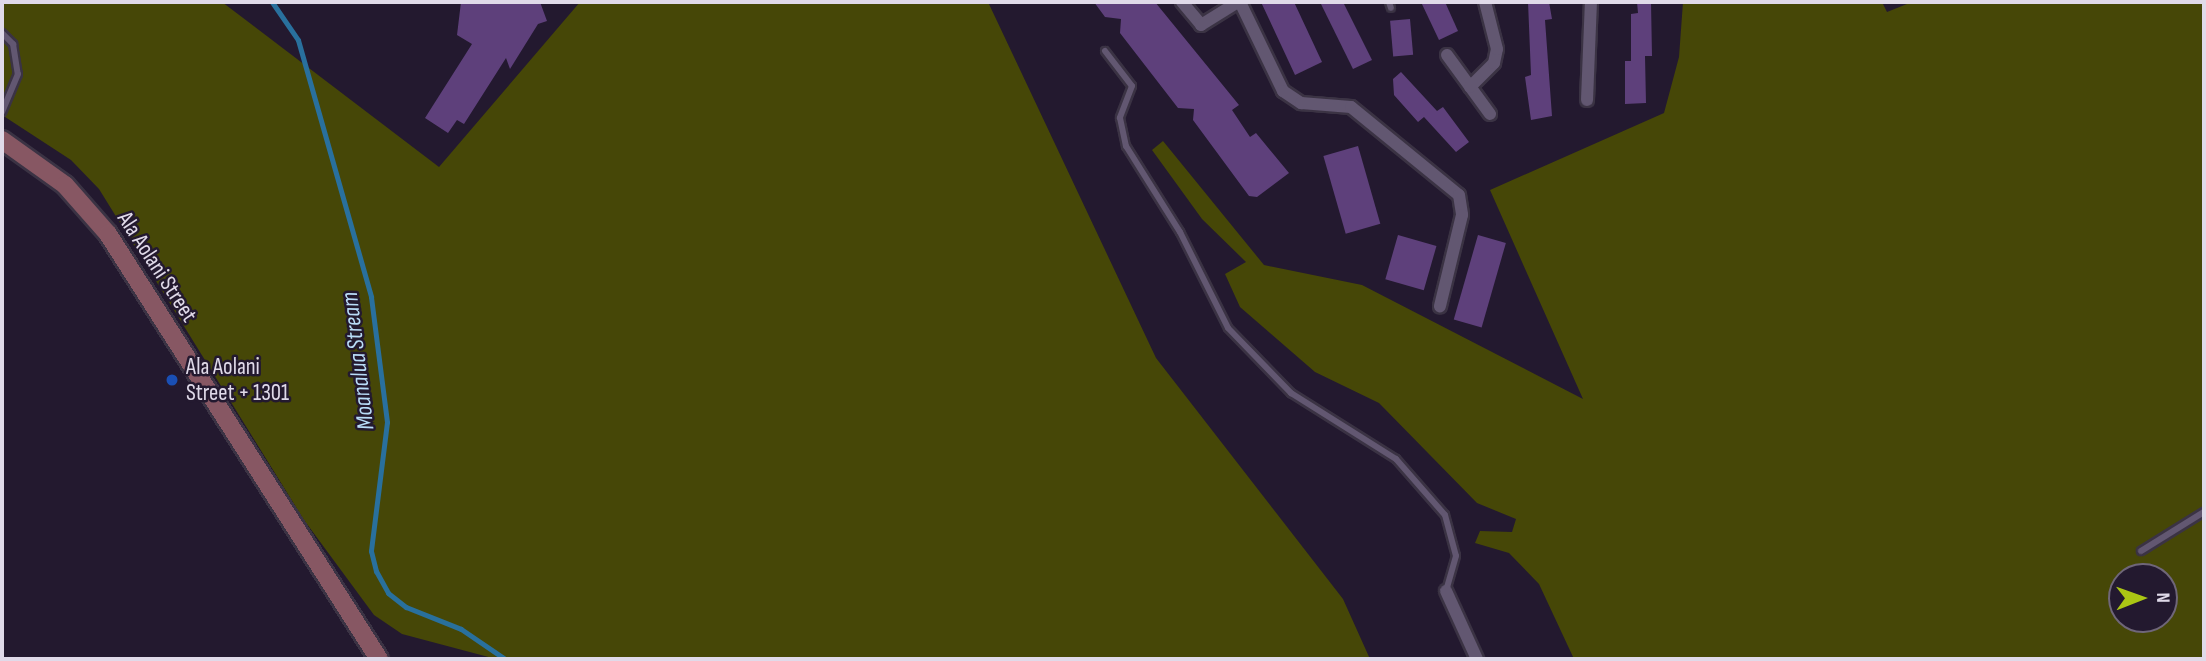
<!DOCTYPE html>
<style>
body{margin:0}
#map{position:relative;width:2206px;height:661px;overflow:hidden;background:#23192f;font-family:"Sofia Sans Condensed",sans-serif}
div>[style]{position:absolute}
.green>*{inset:0;background:#464707}
.stream>*{height:5px;margin:-2.5px;padding:0 2.5px;transform-origin:2.5px;border-radius:2.5px;background:#29709d}
.building>*{inset:0;background:#5e407b;transform-origin:0 0}
.roads{filter:drop-shadow(2px 0 #3b3344) drop-shadow(-2px 0 #3b3344) drop-shadow(0 2px #3b3344) drop-shadow(0 -2px #3b3344)}
.lane>*{height:6px;margin:-3px;padding:0 3px;transform-origin:3px;border-radius:3px;background:#625771}
.street>*{height:12px;margin:-6px;padding:0 6px;transform-origin:6px;border-radius:6px;background:#625771}
.secondary>*{height:18px;margin:-9px;padding:0 9px;transform-origin:9px;border-radius:9px;background:#875763}
.dots>*{width:19px;height:19px;translate:-50% -50%;box-sizing:border-box;border:4px solid #23192f;border-radius:50%}
span{translate:-50% -50%;white-space:nowrap;text-align:center;line-height:1.15;-webkit-text-stroke:5px #23192f;paint-order:stroke}
.street-label{font-size:23px;color:#e0dae9}
.poi-label{font-size:23px;color:#e0dae9}
.left{translate:0 -50%;text-align:left}
.water-label{font-size:24px;color:#b9dcf7;font-style:italic}
.frame{position:absolute;inset:0;border:4px solid #e0dae9;pointer-events:none}
.north{position:absolute;left:2108px;top:563px;width:70px;height:70px;box-sizing:border-box;background:#23192f;border:2px solid #6f6679;border-radius:50%;rotate:89deg;font-size:19px;font-weight:700;line-height:28px;text-align:center;color:#e0dae9}
.north::after{content:'';display:block;margin:auto;width:24px;height:32px;background:#abc614;clip-path:polygon(50% 0,100% 100%,50% 72%,0 100%)}
</style>
<div id="map">
<div class="green">
<i style="clip-path:polygon(2px 2px,222px 2px,439px 167px,580px 2px,988px 2px,1156px 358px,1343px 599px,1370px 659px,496px 659px,402px 634px,374px 615px,304px 520px,99px 189px,71px 160px,2px 115px)"></i>
<i style="clip-path:polygon(evenodd,1683px 2px,1882px 2px,1887px 12px,1912px 2px,2204px 2px,2204px 659px,1574px 659px,1539px 584px,1509px 553px,1475px 543px,1480px 531px,1512px 532px,1516px 519px,1477px 503px,1379px 403px,1315px 372px,1240px 307px,1225px 274px,1246px 262px,1202px 219px,1152px 150px,1163px 141px,1264px 265px,1362px 285px,1583px 399px,1490px 190px,1664px 113px,1679px 57px,1683px 2px,2122px 577px,2164px 577px,2164px 619px,2122px 619px,2122px 577px)"></i>
</div>
<div class="stream">
<i style="left:272px;top:2px;width:46px;rotate:55.6deg"></i>
<i style="left:298px;top:40px;width:267px;rotate:74.1deg"></i>
<i style="left:371px;top:297px;width:126px;rotate:82.7deg"></i>
<i style="left:387px;top:422px;width:130px;rotate:97.1deg"></i>
<i style="left:371px;top:551px;width:21px;rotate:76deg"></i>
<i style="left:376px;top:571px;width:25px;rotate:61deg"></i>
<i style="left:388px;top:593px;width:23px;rotate:38deg"></i>
<i style="left:406px;top:607px;width:59px;rotate:21.8deg"></i>
<i style="left:461px;top:629px;width:53px;rotate:34.3deg"></i>
</div>
<div class="building">
<i style="clip-path:polygon(461px 2px,540px 2px,547px 21px,538px 24px,510px 69px,506px 58px,464px 124px,457px 120px,448px 133px,425px 118px,472px 44px,457px 35px)"></i>
<i style="clip-path:polygon(1094px 2px,1155px 2px,1239px 105px,1232px 110px,1250px 137px,1256px 133px,1289px 173px,1257px 197px,1249px 196px,1193px 120px,1194px 109px,1178px 108px,1120px 33px,1121px 19px,1105px 17px)"></i>
<i style="clip-path:polygon(1261px 2px,1294px 2px,1322px 62px,1295px 75px)"></i>
<i style="clip-path:polygon(1320px 2px,1343px 2px,1372px 60px,1353px 69px)"></i>
<i style="clip-path:polygon(1421px 2px,1445px 2px,1458px 31px,1439px 40px)"></i>
<i style="clip-path:polygon(1528px 2px,1549px 2px,1552px 19px,1545px 20px,1552px 116px,1531px 120px,1525px 77px,1531px 75px)"></i>
<i style="clip-path:polygon(1637px 2px,1651px 2px,1652px 56px,1645px 56px,1646px 103px,1625px 104px,1625px 61px,1631px 61px,1631px 14px,1638px 13px)"></i>
<i style="left:1410px;top:19px;width:36px;height:20px;rotate:85deg"></i>
<i style="clip-path:polygon(1401px 72px,1437px 111px,1443px 107px,1469px 142px,1456px 152px,1424px 117px,1418px 122px,1394px 95px,1393px 79px)"></i>
<i style="left:1358px;top:146px;width:81px;height:36px;rotate:74deg"></i>
<i style="left:1398px;top:235px;width:40px;height:46px;rotate:16deg"></i>
<i style="left:1478px;top:235px;width:29px;height:88px;rotate:16deg"></i>
</div>
<div class="roads">
<div class="lane">
<i style="left:1389px;top:2px;width:6px;rotate:72deg"></i>
<i style="left:2px;top:33px;width:16px;rotate:45deg"></i>
<i style="left:13px;top:44px;width:30px;rotate:81deg"></i>
<i style="left:18px;top:74px;width:41px;rotate:112.8deg"></i>
<i style="left:1105px;top:51px;width:44px;rotate:52.4deg"></i>
<i style="left:1132px;top:86px;width:34px;rotate:111deg"></i>
<i style="left:1120px;top:118px;width:29px;rotate:78deg"></i>
<i style="left:1126px;top:146px;width:102px;rotate:57.9deg"></i>
<i style="left:1180px;top:232px;width:107px;rotate:63.4deg"></i>
<i style="left:1228px;top:328px;width:91px;rotate:45.9deg"></i>
<i style="left:1291px;top:393px;width:124px;rotate:32.2deg"></i>
<i style="left:1396px;top:459px;width:74px;rotate:48.8deg"></i>
<i style="left:1445px;top:515px;width:42px;rotate:75deg"></i>
<i style="left:1456px;top:556px;width:36px;rotate:106deg"></i>
<i style="left:2141px;top:551px;width:74px;rotate:-31.8deg"></i>
</div>
<div class="street">
<i style="left:1182px;top:2px;width:30px;rotate:50deg"></i>
<i style="left:1201px;top:25px;width:44px;rotate:-31.9deg"></i>
<i style="left:1240px;top:2px;width:99px;rotate:64.2deg"></i>
<i style="left:1283px;top:91px;width:22px;rotate:34deg"></i>
<i style="left:1301px;top:103px;width:50px;rotate:4.6deg"></i>
<i style="left:1351px;top:107px;width:139px;rotate:39.2deg"></i>
<i style="left:1459px;top:195px;width:20px;rotate:81deg"></i>
<i style="left:1462px;top:215px;width:94px;rotate:103.6deg"></i>
<i style="left:1447px;top:55px;width:73px;rotate:53.9deg"></i>
<i style="left:1470px;top:87px;width:34px;rotate:-45deg"></i>
<i style="left:1494px;top:63px;width:14px;rotate:-78deg"></i>
<i style="left:1497px;top:49px;width:49px;rotate:-104.3deg"></i>
<i style="left:1587px;top:100px;width:98px;rotate:-87.7deg"></i>
<i style="left:1446px;top:591px;width:75px;rotate:65.5deg"></i>
</div>
<div class="secondary">
<i style="left:2px;top:140px;width:77px;rotate:35.5deg"></i>
<i style="left:65px;top:185px;width:65px;rotate:48.7deg"></i>
<i style="left:108px;top:234px;width:504px;rotate:57.48deg"></i>
</div>
</div>
<div class="dots">
<i style="left:172px;top:380px;background:#1a4fb4"></i>
</div>
<div class="street-label">
<span style="left:157px;top:267px;rotate:57deg">Ala Aolani Street</span>
</div>
<div class="poi-label">
<span class="left" style="left:186px;top:380px">Ala Aolani<br>Street + 1301</span>
</div>
<div class="water-label">
<span style="left:358px;top:361px;rotate:-97deg">Moanalua Stream</span>
</div>
<div class="frame"></div>
<div class="north">N</div>
</div>
